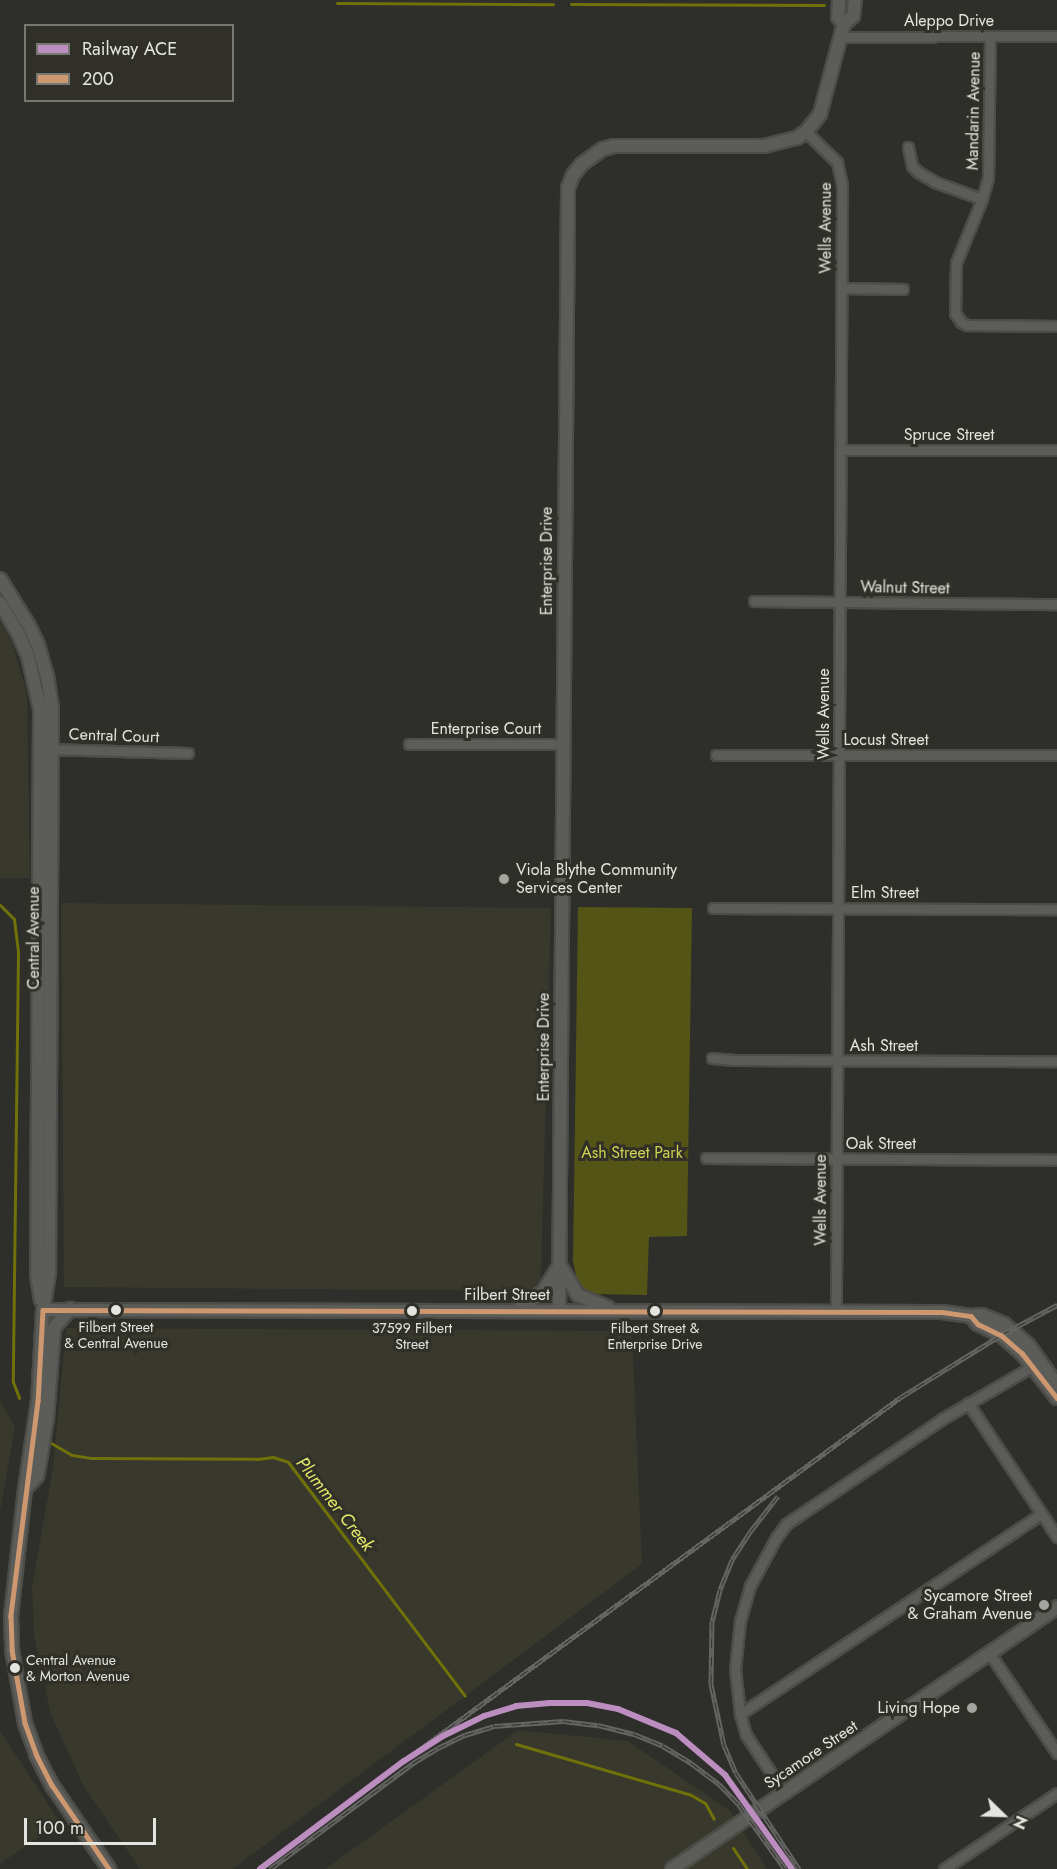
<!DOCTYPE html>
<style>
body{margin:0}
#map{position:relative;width:1057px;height:1869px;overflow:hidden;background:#2e2e2a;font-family:Jost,sans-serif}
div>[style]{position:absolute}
.built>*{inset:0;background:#38382c}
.green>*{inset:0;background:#535416}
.stream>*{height:3px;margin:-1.5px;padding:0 1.5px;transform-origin:1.5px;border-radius:1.5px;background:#707209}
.roads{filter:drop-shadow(2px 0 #4c4c48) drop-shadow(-2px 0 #4c4c48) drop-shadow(0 2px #4c4c48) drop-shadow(0 -2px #4c4c48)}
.minor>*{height:9px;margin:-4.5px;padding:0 4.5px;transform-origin:4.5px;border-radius:4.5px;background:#5c5c59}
.tertiary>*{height:12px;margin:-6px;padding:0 6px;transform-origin:6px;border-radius:6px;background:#5c5c59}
.rail>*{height:5px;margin-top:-2.5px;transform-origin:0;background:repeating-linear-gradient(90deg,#303028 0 9px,#646462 0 18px);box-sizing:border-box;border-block:2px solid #646462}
.bus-1>*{height:4.5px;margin:-2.25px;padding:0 2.25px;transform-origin:2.25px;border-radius:2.25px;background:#cd976f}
.rail-1>*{height:6px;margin:-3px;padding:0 3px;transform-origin:3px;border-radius:3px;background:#bc8ec0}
.dots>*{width:16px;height:16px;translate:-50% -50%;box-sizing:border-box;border:3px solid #303028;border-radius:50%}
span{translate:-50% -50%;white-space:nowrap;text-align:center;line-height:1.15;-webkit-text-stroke:6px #303028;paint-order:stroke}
.bus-label{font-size:14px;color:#e4e5e0}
.left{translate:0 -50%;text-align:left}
.street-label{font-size:16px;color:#e4e5e0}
.poi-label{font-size:16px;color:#e4e5e0}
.right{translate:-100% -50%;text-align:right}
.park-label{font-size:16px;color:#cfd352}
.water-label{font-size:18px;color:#e3e868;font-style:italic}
.legend{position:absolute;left:24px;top:24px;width:210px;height:78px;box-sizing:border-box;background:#303028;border:2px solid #787872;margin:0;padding:8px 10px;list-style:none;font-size:18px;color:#e4e5e0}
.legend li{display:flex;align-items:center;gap:12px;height:30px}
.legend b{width:30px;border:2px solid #787872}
.north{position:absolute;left:973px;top:1785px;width:60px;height:60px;-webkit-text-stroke:4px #303028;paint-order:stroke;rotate:113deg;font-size:16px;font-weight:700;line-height:24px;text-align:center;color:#e4e5e0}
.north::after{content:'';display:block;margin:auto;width:21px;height:27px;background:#e4e5e0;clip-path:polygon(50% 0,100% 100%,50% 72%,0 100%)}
.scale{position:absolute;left:24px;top:1818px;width:132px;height:27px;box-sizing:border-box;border:3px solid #e4e5e0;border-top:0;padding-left:8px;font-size:18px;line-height:21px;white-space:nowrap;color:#e4e5e0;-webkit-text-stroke:4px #303028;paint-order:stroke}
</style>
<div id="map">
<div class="built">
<i style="clip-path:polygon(0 621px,12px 642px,27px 694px,30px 878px,0 878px)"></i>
<i style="clip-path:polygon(61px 903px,551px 908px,541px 1279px,531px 1291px,64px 1287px)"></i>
<i style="clip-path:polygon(66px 1328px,632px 1331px,642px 1564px,233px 1869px,140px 1869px,83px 1785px,50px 1712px,34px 1634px,32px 1587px,53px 1467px)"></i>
<i style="clip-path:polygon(0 1400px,15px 1427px,0 1512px)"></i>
<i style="clip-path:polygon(518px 1730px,628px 1741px,729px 1810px,767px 1869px,325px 1869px)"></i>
<i style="clip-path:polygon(0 1731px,60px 1822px,0 1864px)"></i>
</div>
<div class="green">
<i style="clip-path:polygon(578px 907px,692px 908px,687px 1236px,649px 1237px,647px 1295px,592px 1294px,579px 1288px,573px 1262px)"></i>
</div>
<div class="stream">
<i style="left:337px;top:3px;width:216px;rotate:0.3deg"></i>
<i style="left:571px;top:4px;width:253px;rotate:0.2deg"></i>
<i style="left:0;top:905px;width:20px;rotate:45deg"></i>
<i style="left:14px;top:919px;width:34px;rotate:83deg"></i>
<i style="left:18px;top:953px;width:429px;rotate:90.7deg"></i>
<i style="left:13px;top:1382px;width:17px;rotate:69deg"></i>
<i style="left:51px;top:1443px;width:24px;rotate:30deg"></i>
<i style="left:72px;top:1455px;width:20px;rotate:9deg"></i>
<i style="left:92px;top:1458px;width:165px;rotate:0.3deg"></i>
<i style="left:257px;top:1459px;width:16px;rotate:-7deg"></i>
<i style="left:273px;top:1457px;width:16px;rotate:18deg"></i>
<i style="left:288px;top:1462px;width:293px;rotate:52.9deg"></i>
<i style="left:516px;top:1744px;width:182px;rotate:16.2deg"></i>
<i style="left:691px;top:1795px;width:16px;rotate:30deg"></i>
<i style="left:705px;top:1803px;width:18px;rotate:61deg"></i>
<i style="left:733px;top:1848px;width:25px;rotate:56deg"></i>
</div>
<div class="roads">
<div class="minor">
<i style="left:990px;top:36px;width:142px;rotate:90.8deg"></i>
<i style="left:988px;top:178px;width:22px;rotate:106deg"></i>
<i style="left:982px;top:199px;width:69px;rotate:112.1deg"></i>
<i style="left:956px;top:263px;width:50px;rotate:91.1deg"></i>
<i style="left:955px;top:313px;width:11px;rotate:56deg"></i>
<i style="left:961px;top:322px;width:7px;rotate:27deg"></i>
<i style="left:967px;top:325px;width:90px;rotate:0.6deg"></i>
<i style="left:841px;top:37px;width:216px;rotate:-0.3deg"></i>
<i style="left:806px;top:132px;width:43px;rotate:44.1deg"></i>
<i style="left:837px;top:162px;width:24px;rotate:78deg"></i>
<i style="left:842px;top:185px;width:1126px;rotate:90.31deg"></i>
<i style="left:908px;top:147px;width:19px;rotate:78deg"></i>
<i style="left:912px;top:166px;width:8px;rotate:45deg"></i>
<i style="left:918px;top:172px;width:20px;rotate:30deg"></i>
<i style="left:935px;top:182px;width:50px;rotate:19.9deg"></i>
<i style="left:841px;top:288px;width:62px;rotate:0.9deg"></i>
<i style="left:840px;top:450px;width:217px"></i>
<i style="left:754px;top:601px;width:303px;rotate:0.6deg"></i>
<i style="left:409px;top:744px;width:154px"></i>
<i style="left:46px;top:749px;width:142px;rotate:1.6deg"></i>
<i style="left:716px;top:755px;width:341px"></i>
<i style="left:713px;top:908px;width:344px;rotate:0.2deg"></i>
<i style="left:712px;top:1058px;width:22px;rotate:5deg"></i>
<i style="left:734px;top:1060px;width:323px;rotate:0.2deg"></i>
<i style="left:706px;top:1158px;width:351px;rotate:0.3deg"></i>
<i style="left:968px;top:1403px;width:161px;rotate:56.4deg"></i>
<i style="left:990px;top:1654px;width:120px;rotate:55.9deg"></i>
<i style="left:740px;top:1714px;width:361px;rotate:-33.6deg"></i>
<i style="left:771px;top:1773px;width:45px;rotate:-123.3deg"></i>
<i style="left:746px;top:1735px;width:22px;rotate:-106deg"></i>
<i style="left:740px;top:1714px;width:45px;rotate:-96.3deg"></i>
<i style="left:735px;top:1669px;width:48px;rotate:-84.1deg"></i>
<i style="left:740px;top:1621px;width:36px;rotate:-74deg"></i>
<i style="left:750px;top:1586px;width:55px;rotate:-61.6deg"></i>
<i style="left:776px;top:1538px;width:17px;rotate:-54deg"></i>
<i style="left:786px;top:1524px;width:188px;rotate:-33.9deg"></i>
<i style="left:942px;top:1419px;width:105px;rotate:-30.2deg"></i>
<i style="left:944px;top:1869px;width:136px;rotate:-33.9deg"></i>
</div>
<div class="tertiary">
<i style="left:839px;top:0;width:17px;rotate:93deg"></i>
<i style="left:838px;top:17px;width:9px;rotate:49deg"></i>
<i style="left:0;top:579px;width:55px;rotate:58.3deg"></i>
<i style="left:29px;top:626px;width:21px;rotate:65deg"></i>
<i style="left:38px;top:645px;width:32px;rotate:74deg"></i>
<i style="left:47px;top:676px;width:33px;rotate:81deg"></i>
<i style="left:52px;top:709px;width:564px;rotate:90.3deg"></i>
<i style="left:49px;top:1273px;width:37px;rotate:99deg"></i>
<i style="left:43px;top:1310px;width:91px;rotate:93.1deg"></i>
<i style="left:38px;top:1401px;width:89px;rotate:98.4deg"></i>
<i style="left:25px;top:1489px;width:128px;rotate:96.3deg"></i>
<i style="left:11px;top:1616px;width:34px;rotate:88deg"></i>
<i style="left:12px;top:1650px;width:74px;rotate:79.9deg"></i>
<i style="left:25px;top:1723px;width:33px;rotate:70deg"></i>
<i style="left:36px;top:1754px;width:35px;rotate:63deg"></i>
<i style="left:52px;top:1785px;width:102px;rotate:55.8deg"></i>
<i style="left:0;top:603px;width:33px;rotate:59deg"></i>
<i style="left:17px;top:631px;width:27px;rotate:66deg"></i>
<i style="left:28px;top:656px;width:54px;rotate:77.2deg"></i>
<i style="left:40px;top:709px;width:566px;rotate:90.3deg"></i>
<i style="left:37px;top:1275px;width:25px;rotate:81deg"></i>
<i style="left:560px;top:1266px;width:34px;rotate:58deg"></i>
<i style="left:578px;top:1295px;width:33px;rotate:23deg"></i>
<i style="left:43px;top:1310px;width:899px;rotate:0.13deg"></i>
<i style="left:942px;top:1312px;width:29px;rotate:8deg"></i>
<i style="left:971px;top:1316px;width:11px;rotate:-5deg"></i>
<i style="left:982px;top:1315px;width:24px;rotate:22deg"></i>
<i style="left:1004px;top:1324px;width:33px;rotate:41deg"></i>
<i style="left:1029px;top:1346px;width:48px;rotate:54.3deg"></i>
<i style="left:517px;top:1310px;width:32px;rotate:-35deg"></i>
<i style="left:543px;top:1292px;width:31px;rotate:-58deg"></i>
<i style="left:559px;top:1311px;width:1123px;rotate:-89.54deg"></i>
<i style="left:568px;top:188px;width:14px;rotate:-69deg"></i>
<i style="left:573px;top:175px;width:14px;rotate:-51deg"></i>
<i style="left:582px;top:164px;width:26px;rotate:-36deg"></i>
<i style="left:603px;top:149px;width:11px;rotate:-15deg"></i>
<i style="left:614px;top:146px;width:150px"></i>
<i style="left:764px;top:146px;width:34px;rotate:-14deg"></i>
<i style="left:797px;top:138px;width:11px;rotate:-34deg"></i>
<i style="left:806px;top:132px;width:23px;rotate:-52deg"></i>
<i style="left:820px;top:114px;width:93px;rotate:-75.1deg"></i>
<i style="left:844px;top:24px;width:12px;rotate:-42deg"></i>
<i style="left:853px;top:16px;width:16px;rotate:-83deg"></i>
<i style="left:971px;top:1316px;width:11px;rotate:49deg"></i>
<i style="left:978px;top:1324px;width:25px;rotate:26deg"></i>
<i style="left:1001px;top:1335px;width:28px;rotate:41deg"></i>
<i style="left:1022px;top:1353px;width:57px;rotate:52.1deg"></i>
<i style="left:25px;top:1489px;width:18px;rotate:-47deg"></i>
<i style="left:37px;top:1476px;width:21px;rotate:-79deg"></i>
<i style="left:41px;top:1455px;width:36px;rotate:-81deg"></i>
<i style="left:47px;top:1419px;width:91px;rotate:-85.6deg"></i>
<i style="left:54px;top:1328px;width:25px;rotate:-50deg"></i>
<i style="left:672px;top:1869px;width:466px;rotate:-34.2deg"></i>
</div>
</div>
<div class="rail">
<i style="left:778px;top:1496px;width:46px;rotate:127.9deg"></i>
<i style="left:750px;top:1532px;width:33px;rotate:123deg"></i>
<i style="left:732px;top:1560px;width:32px;rotate:112deg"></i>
<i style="left:720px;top:1590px;width:32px;rotate:104deg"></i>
<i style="left:712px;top:1621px;width:63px;rotate:90.9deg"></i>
<i style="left:711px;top:1684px;width:62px;rotate:78deg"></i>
<i style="left:724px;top:1745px;width:30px;rotate:67deg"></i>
<i style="left:736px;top:1773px;width:115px;rotate:56.7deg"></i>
<i style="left:404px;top:1761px;width:616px;rotate:-36.22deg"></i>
<i style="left:901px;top:1397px;width:118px;rotate:-31.8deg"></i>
<i style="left:1001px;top:1335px;width:64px;rotate:-28.2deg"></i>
<i style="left:270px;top:1869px;width:178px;rotate:-36.5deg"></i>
<i style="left:413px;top:1763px;width:29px;rotate:-31deg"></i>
<i style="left:438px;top:1748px;width:30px;rotate:-26deg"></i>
<i style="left:465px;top:1735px;width:30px;rotate:-17deg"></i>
<i style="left:494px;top:1726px;width:69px;rotate:-4.1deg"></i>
<i style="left:563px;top:1721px;width:35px;rotate:7deg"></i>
<i style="left:598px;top:1725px;width:37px;rotate:14deg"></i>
<i style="left:634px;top:1734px;width:31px;rotate:22deg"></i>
<i style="left:663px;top:1746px;width:33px;rotate:31deg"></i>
<i style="left:691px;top:1763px;width:35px;rotate:37deg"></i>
<i style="left:719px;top:1784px;width:29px;rotate:46deg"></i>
<i style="left:739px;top:1805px;width:79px;rotate:54.3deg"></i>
</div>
<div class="bus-1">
<i style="left:43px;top:1310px;width:899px;rotate:0.13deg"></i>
<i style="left:942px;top:1312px;width:29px;rotate:8deg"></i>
<i style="left:971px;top:1316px;width:11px;rotate:49deg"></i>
<i style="left:978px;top:1324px;width:25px;rotate:26deg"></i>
<i style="left:1001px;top:1335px;width:28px;rotate:41deg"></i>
<i style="left:1022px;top:1353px;width:57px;rotate:52.1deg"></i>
<i style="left:43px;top:1310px;width:91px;rotate:93.1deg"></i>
<i style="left:38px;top:1401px;width:217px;rotate:97.2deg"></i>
<i style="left:11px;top:1616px;width:34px;rotate:88deg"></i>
<i style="left:12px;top:1650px;width:74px;rotate:79.9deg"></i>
<i style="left:25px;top:1723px;width:33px;rotate:70deg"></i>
<i style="left:36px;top:1754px;width:35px;rotate:63deg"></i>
<i style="left:52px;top:1785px;width:102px;rotate:55.8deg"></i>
</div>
<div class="rail-1">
<i style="left:260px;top:1869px;width:180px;rotate:-36.9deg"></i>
<i style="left:404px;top:1761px;width:46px;rotate:-32.7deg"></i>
<i style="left:443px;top:1736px;width:46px;rotate:-26deg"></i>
<i style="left:484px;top:1716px;width:34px;rotate:-17deg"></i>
<i style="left:516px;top:1706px;width:34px;rotate:-5deg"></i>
<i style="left:550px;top:1703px;width:37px"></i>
<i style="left:587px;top:1703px;width:32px;rotate:11deg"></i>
<i style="left:618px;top:1709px;width:63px;rotate:22.5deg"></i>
<i style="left:676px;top:1733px;width:65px;rotate:40.6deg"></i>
<i style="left:725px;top:1775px;width:115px;rotate:54.5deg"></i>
</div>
<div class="dots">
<i style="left:504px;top:879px;background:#a4a5a0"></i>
<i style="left:116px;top:1310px;background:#e4e5e0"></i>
<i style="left:412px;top:1311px;background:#e4e5e0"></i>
<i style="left:655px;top:1311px;background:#e4e5e0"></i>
<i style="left:1044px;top:1605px;background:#a4a5a0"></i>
<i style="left:15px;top:1668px;background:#e4e5e0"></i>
<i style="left:972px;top:1708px;background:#a4a5a0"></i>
</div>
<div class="bus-label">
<span style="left:116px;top:1335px">Filbert Street<br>&amp; Central Avenue</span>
<span style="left:412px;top:1336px">37599 Filbert<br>Street</span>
<span style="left:655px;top:1336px">Filbert Street &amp;<br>Enterprise Drive</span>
<span class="left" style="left:26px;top:1668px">Central Avenue<br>&amp; Morton Avenue</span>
</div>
<div class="street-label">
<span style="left:949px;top:21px">Aleppo Drive</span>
<span style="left:974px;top:111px;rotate:-89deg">Mandarin Avenue</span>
<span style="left:826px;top:228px;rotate:-90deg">Wells Avenue</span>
<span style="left:949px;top:435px">Spruce Street</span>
<span style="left:547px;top:561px;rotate:-90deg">Enterprise Drive</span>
<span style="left:905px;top:588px;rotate:1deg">Walnut Street</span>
<span style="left:824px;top:714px;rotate:-90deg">Wells Avenue</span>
<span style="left:486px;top:729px">Enterprise Court</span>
<span style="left:114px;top:736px;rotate:2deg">Central Court</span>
<span style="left:886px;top:740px">Locust Street</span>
<span style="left:885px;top:893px">Elm Street</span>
<span style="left:34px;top:938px;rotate:-90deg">Central Avenue</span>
<span style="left:884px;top:1046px">Ash Street</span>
<span style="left:544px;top:1047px;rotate:-90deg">Enterprise Drive</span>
<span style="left:881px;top:1144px">Oak Street</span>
<span style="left:821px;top:1200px;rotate:-90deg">Wells Avenue</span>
<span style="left:507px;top:1295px">Filbert Street</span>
<span style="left:811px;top:1755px;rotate:-34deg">Sycamore Street</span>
</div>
<div class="poi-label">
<span class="left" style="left:516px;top:879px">Viola Blythe Community<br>Services Center</span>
<span class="right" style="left:1032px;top:1605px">Sycamore Street<br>&amp; Graham Avenue</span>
<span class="right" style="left:960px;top:1708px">Living Hope</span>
</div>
<div class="park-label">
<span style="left:632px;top:1153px">Ash Street Park</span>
</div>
<div class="water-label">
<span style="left:335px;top:1504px;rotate:52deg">Plummer Creek</span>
</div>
<ul class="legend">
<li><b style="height:8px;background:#bc8ec0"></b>Railway ACE</li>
<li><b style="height:8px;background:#cd976f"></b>200</li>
</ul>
<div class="north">N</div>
<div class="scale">100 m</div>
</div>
